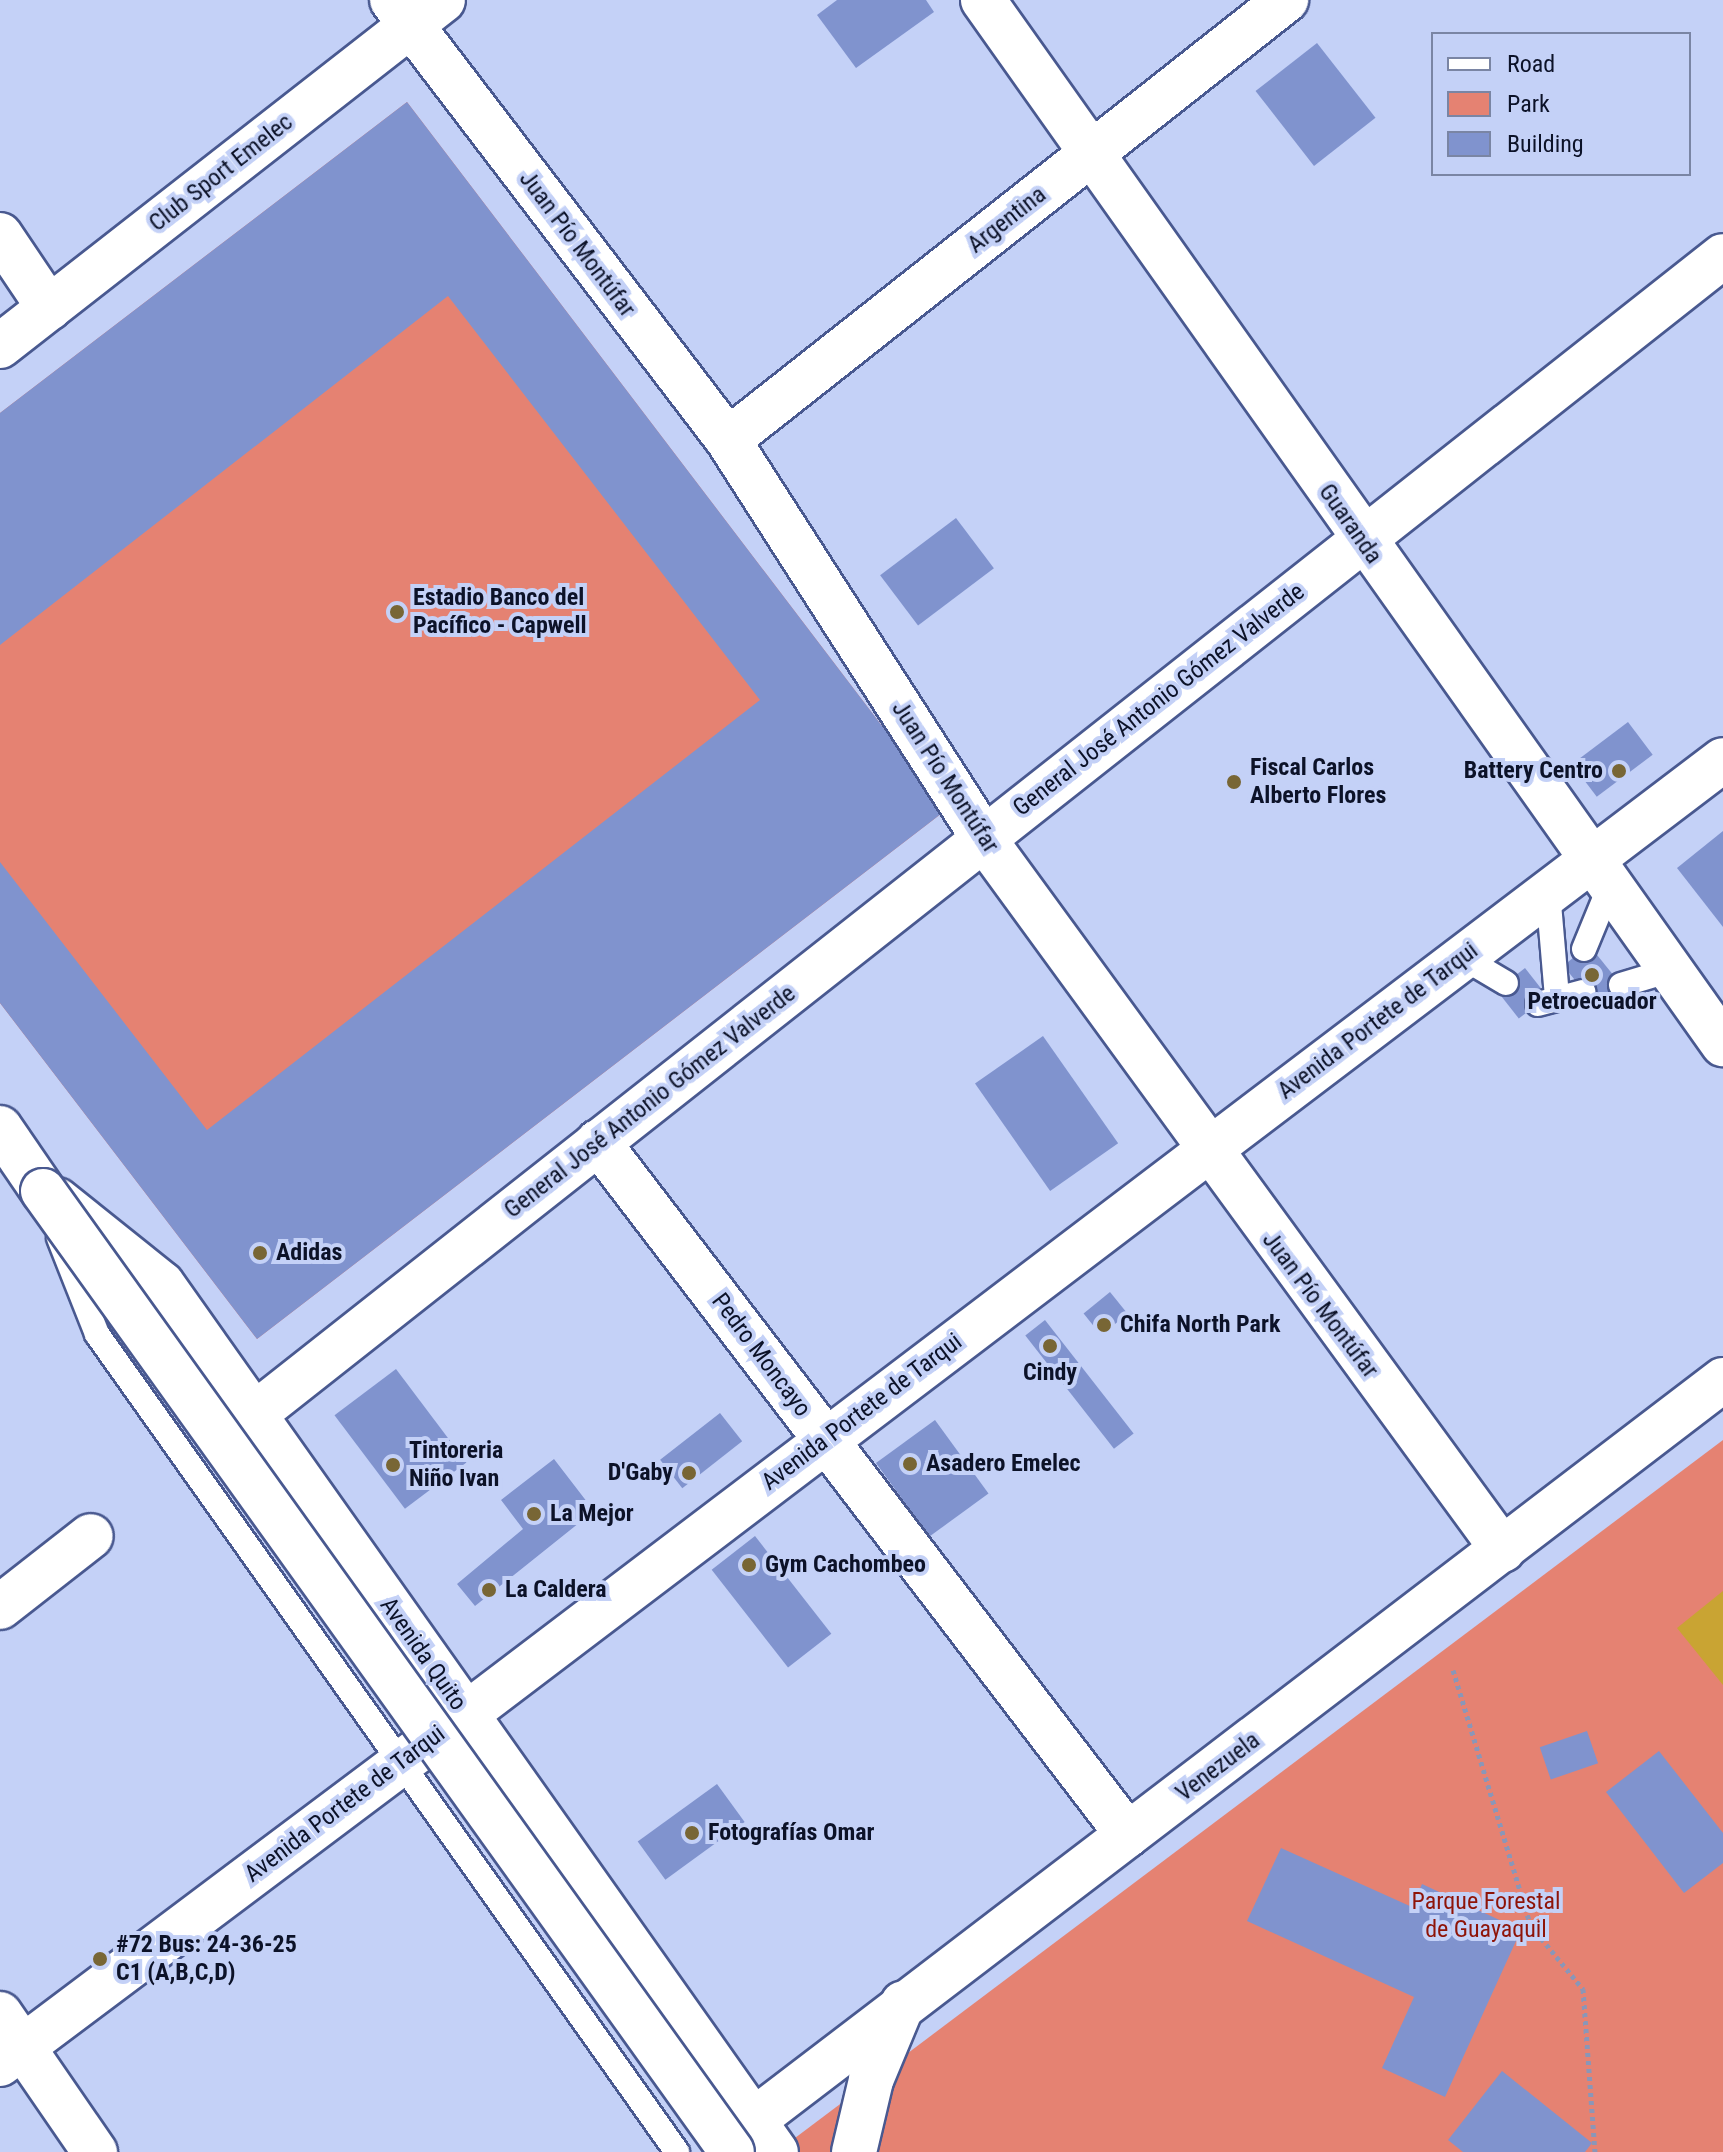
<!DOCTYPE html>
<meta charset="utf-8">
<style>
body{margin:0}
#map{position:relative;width:1723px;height:2152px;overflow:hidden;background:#c4d1f7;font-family:"Roboto Condensed",sans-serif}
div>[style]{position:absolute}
.green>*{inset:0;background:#e58272}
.water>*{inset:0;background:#c9a433}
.building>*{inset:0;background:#8093ce;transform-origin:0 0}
.path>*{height:5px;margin-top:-2.5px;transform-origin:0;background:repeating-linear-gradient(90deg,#8b96b7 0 4px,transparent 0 8px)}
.roads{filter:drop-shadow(2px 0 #495990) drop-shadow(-2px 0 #495990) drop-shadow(0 2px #495990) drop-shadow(0 -2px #495990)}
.service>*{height:24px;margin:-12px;padding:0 12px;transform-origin:12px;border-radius:12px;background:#fff}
.minor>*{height:44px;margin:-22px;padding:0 22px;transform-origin:22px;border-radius:22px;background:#fff}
.tertiary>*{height:44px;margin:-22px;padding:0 22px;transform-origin:22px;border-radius:22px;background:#fff}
.primary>*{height:44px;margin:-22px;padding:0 22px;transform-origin:22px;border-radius:22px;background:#fff}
.bridges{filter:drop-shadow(2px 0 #495990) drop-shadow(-2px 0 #495990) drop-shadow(0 2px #495990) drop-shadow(0 -2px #495990)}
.primary-bridge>*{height:44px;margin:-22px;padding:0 22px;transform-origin:22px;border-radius:22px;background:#fff}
.dots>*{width:22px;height:22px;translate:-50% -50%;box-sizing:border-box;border:4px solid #c4d1f7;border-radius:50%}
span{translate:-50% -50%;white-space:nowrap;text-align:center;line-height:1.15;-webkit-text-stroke:8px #c4d1f7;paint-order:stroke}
.street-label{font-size:24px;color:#0c1228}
.poi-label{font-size:24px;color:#0c1228;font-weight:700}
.left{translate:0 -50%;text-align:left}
.right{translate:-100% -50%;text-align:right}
.park-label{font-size:24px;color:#8e1408}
.legend{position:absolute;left:1431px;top:32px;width:260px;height:144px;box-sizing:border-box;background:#c4d1f7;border:2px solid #7a85a4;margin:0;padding:10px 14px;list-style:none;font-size:24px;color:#0c1228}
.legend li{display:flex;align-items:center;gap:16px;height:40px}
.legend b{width:40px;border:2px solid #7a85a4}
</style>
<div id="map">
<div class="green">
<i style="clip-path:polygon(407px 102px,946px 810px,257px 1339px,0 1003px,0 413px)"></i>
<i style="clip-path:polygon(1723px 1440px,1723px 2152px,799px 2152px,791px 2141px)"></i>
</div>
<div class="water">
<i style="clip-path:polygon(1723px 1591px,1723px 1685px,1677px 1628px)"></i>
</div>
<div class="building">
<i style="clip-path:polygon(837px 0,926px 0,934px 12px,856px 68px,817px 15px)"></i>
<i style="left:1317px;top:43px;width:95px;height:78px;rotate:52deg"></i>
<i style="clip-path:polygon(407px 102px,946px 810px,257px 1339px,0 1003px,0 862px,207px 1130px,760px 700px,448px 296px,0 645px,0 413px)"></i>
<i style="left:956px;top:518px;width:63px;height:95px;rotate:53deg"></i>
<i style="left:1628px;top:722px;width:41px;height:70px;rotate:53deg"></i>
<i style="clip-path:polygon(1723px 831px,1723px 927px,1677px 868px)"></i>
<i style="left:1589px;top:945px;width:51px;height:33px;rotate:51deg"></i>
<i style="left:1525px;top:968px;width:36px;height:36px;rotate:52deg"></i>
<i style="left:1043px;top:1036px;width:131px;height:83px;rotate:55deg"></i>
<i style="left:1110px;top:1292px;width:28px;height:34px;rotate:51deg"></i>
<i style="left:1045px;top:1320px;width:144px;height:25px;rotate:52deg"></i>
<i style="left:396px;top:1369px;width:117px;height:77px;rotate:53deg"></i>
<i style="left:720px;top:1413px;width:36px;height:76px;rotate:52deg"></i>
<i style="left:935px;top:1420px;width:91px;height:73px;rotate:54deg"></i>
<i style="clip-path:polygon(554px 1459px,594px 1511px,475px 1606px,457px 1584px,523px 1529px,501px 1500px)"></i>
<i style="left:755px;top:1536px;width:124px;height:55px;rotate:52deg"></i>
<i style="left:1587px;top:1731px;width:34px;height:50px;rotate:71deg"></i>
<i style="clip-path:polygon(1659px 1751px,1723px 1833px,1723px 1863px,1684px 1893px,1606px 1792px)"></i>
<i style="left:717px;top:1784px;width:47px;height:98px;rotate:54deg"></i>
<i style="clip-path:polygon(1281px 1848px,1412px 1907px,1422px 1884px,1521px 1930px,1445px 2097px,1382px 2068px,1414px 1997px,1247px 1921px)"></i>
<i style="clip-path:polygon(1502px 2071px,1592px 2143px,1585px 2152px,1463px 2152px,1448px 2140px)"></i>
</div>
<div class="path">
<i style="left:1453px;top:1670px;width:268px;rotate:73.1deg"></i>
<i style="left:1531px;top:1926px;width:82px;rotate:50.5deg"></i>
<i style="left:1583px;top:1989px;width:163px;rotate:85.8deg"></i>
</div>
<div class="roads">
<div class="service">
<i style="left:1548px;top:892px;width:104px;rotate:85.1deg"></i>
<i style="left:1584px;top:949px;width:68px;rotate:-67.6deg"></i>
<i style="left:1462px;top:957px;width:51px;rotate:30.6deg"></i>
<i style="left:1621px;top:985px;width:52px;rotate:-16.7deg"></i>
<i style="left:1538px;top:1004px;width:47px;rotate:-14.9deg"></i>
<i style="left:59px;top:1238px;width:103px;rotate:68.4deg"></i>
<i style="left:97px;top:1334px;width:1003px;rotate:54.66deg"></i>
</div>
<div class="minor">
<i style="left:392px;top:0;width:554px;rotate:52.63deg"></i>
<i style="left:728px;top:440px;width:474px;rotate:57.3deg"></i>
<i style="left:984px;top:839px;width:880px;rotate:53.87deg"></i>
<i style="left:983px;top:0;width:1280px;rotate:54.67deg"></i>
<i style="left:0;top:235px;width:88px;rotate:56.1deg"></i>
<i style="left:0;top:346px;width:562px;rotate:-37.99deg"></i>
<i style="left:728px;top:440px;width:711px;rotate:-38.26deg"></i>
<i style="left:598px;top:1142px;width:872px;rotate:52.59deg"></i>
<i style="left:256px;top:1413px;width:1868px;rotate:-38.26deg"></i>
<i style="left:0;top:1607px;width:115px;rotate:-38deg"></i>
<i style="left:0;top:2014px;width:168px;rotate:55.5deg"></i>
</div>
<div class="tertiary">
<i style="left:465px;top:1715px;width:1579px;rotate:-37.2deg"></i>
<i style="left:754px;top:2120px;width:1219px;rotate:-37.37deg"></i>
</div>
<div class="primary">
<i style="left:0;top:1128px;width:76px;rotate:55.7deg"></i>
<i style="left:57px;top:1200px;width:134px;rotate:38.7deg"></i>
<i style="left:162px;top:1284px;width:1063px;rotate:54.73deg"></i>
<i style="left:0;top:2064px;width:581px;rotate:-36.89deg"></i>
<i style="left:854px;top:2152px;width:74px;rotate:-76.7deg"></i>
<i style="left:871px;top:2080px;width:83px;rotate:-67.4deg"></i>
</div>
</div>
<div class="bridges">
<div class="primary-bridge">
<i style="left:43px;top:1191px;width:1182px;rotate:54.36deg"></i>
</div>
</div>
<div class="dots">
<i style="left:397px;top:612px;background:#786635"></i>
<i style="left:1619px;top:771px;background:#786635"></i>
<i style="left:1234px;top:782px;background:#786635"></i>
<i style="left:1592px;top:975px;background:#786635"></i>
<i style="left:260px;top:1253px;background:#786635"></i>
<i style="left:1104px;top:1325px;background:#786635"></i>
<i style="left:1050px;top:1346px;background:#786635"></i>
<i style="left:910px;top:1464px;background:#786635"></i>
<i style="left:393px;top:1465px;background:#786635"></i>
<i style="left:689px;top:1473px;background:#786635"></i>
<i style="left:534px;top:1514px;background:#786635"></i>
<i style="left:749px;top:1565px;background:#786635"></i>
<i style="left:489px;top:1590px;background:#786635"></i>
<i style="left:692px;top:1833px;background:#786635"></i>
<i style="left:100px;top:1959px;background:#786635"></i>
</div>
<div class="street-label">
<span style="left:221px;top:173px;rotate:-38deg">Club Sport Emelec</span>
<span style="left:1007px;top:220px;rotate:-38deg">Argentina</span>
<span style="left:577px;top:244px;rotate:53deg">Juan Pío Montúfar</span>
<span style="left:1350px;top:524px;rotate:55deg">Guaranda</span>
<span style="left:1159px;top:700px;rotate:-38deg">General José Antonio Gómez Valverde</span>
<span style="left:945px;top:777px;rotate:57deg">Juan Pío Montúfar</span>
<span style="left:1378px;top:1021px;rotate:-37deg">Avenida Portete de Tarqui</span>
<span style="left:650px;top:1102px;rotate:-38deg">General José Antonio Gómez Valverde</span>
<span style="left:1320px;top:1305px;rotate:53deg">Juan Pío Montúfar</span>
<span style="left:761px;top:1355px;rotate:53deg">Pedro Moncayo</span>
<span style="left:862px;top:1412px;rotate:-37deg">Avenida Portete de Tarqui</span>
<span style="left:423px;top:1654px;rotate:55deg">Avenida Quito</span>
<span style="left:1218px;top:1767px;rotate:-37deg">Venezuela</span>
<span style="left:345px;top:1804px;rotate:-37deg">Avenida Portete de Tarqui</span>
</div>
<div class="poi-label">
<span class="left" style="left:413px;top:612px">Estadio Banco del<br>Pacífico - Capwell</span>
<span class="left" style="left:1250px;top:782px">Fiscal Carlos<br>Alberto Flores</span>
<span class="right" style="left:1603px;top:771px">Battery Centro</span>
<span style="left:1592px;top:1002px">Petroecuador</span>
<span class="left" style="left:276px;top:1253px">Adidas</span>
<span class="left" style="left:1120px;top:1325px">Chifa North Park</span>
<span style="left:1050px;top:1373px">Cindy</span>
<span class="left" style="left:409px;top:1465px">Tintoreria<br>Niño Ivan</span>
<span class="left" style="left:926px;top:1464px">Asadero Emelec</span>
<span class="right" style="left:673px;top:1473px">D'Gaby</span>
<span class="left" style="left:550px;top:1514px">La Mejor</span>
<span class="left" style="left:765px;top:1565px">Gym Cachombeo</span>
<span class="left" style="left:505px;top:1590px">La Caldera</span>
<span class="left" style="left:708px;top:1833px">Fotografías Omar</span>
<span class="left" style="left:116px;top:1959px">#72 Bus: 24-36-25<br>C1 (A,B,C,D)</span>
</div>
<div class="park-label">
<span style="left:1486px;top:1916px">Parque Forestal<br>de Guayaquil</span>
</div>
<ul class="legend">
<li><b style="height:10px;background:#fff"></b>Road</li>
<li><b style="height:22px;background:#e58272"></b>Park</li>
<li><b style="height:22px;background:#8093ce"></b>Building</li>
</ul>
</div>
